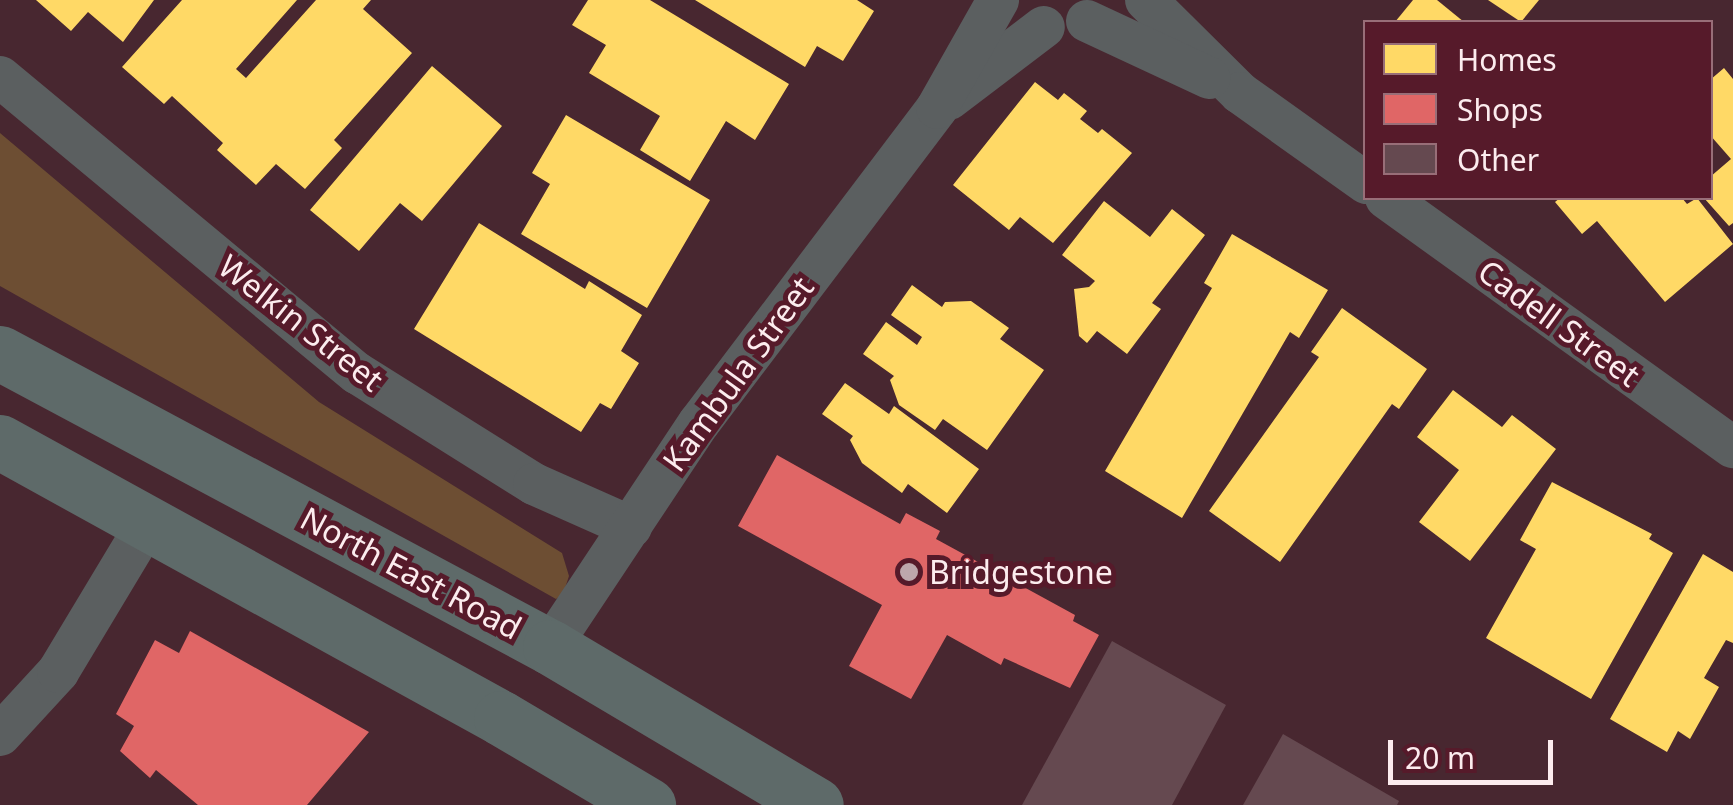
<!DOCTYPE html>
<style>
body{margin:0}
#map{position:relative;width:1733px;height:805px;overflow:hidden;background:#482730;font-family:"Noto Sans",sans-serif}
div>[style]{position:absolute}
.green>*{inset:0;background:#6d4e33}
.homes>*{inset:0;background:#ffd966}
.shops>*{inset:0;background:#e06666}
.building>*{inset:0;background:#654950}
.minor>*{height:42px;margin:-21px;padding:0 21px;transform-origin:21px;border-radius:21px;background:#5b5f60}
.trunk>*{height:55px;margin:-27.5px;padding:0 27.5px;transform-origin:27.5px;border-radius:27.5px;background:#5e6a69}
.dots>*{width:28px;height:28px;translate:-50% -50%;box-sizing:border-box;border:5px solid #561a2a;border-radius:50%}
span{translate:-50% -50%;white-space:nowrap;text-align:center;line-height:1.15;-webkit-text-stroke:10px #561a2a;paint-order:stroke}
.street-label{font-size:32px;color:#fcecee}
.poi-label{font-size:32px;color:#fcecee}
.left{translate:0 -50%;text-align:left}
.legend{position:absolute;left:1363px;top:20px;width:350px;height:180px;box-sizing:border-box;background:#561a2a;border:2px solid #986e78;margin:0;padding:12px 18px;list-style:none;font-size:30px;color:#fcecee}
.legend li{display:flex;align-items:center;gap:20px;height:50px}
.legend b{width:50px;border:2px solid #986e78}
.scale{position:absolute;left:1388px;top:740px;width:165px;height:45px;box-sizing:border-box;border:5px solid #fcecee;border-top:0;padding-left:12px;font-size:30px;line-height:35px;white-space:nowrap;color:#fcecee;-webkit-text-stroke:8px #561a2a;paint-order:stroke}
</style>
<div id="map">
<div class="green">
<i style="clip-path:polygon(0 133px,319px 402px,562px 553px,569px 576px,563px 594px,556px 599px,0 286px)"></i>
</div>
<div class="homes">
<i style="clip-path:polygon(36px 0,154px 0,123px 42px,88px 12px,71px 31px)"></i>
<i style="clip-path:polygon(182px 0,297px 0,236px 69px,246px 78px,316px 0,371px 0,363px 9px,412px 53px,334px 140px,342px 148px,305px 189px,276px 164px,256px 185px,217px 150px,223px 143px,172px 96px,164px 104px,122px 67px)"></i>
<i style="clip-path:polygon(588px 0,650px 0,789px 84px,755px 140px,726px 121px,690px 181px,640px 150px,660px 116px,589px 73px,606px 45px,572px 25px)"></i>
<i style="clip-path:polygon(695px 0,857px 0,874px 11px,843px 61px,817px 46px,805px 67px)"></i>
<i style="clip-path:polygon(1413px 0,1437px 0,1464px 22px,1395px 22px)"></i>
<i style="clip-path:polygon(1488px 0,1539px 0,1521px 22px)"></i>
<i style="clip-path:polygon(432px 66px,502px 126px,422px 221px,400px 203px,359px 251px,310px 210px)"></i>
<i style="clip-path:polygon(1724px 68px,1733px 79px,1733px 223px,1729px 226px,1704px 198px,1710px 198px,1710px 177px,1731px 159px,1710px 135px,1710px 80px)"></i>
<i style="clip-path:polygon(1035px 82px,1058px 100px,1064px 93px,1087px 111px,1080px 119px,1098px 133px,1102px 129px,1132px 153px,1053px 243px,1020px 217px,1009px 230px,953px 185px)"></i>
<i style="clip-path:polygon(566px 115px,710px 200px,647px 308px,521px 234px,550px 184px,532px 173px)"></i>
<i style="clip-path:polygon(1560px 198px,1682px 198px,1687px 204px,1697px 198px,1733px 244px,1665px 302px,1597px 221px,1582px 234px,1555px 202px)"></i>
<i style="clip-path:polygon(1104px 201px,1150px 237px,1172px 209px,1205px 235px,1152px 303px,1161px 309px,1127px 354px,1097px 331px,1087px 343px,1079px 336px,1074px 289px,1089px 287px,1095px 281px,1062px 255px)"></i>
<i style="clip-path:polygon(479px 223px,585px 289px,589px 281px,642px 315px,621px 351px,639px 363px,611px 409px,600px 403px,581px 432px,414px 329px)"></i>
<i style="clip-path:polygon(1232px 234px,1328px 290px,1299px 338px,1290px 332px,1182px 518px,1105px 471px,1212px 288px,1204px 283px)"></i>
<i style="clip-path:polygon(912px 285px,942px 307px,945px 302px,971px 301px,1009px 328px,1000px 339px,1044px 370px,987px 450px,943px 419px,935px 430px,899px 405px,890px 380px,894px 376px,863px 354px,886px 322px,917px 345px,922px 337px,891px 315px)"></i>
<i style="clip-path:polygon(1342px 308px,1427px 369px,1399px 409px,1392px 404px,1280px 562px,1209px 511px,1319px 357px,1311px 352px)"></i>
<i style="clip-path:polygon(845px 383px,889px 414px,894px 406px,979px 469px,947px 513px,908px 484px,902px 493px,862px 463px,850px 440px,853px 436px,822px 414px)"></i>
<i style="clip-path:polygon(1453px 390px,1502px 427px,1512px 415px,1556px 449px,1470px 561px,1419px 522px,1459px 470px,1417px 437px)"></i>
<i style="clip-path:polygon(1552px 482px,1652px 534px,1649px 539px,1673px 553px,1591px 699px,1486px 638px,1536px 549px,1520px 540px)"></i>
<i style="clip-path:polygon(1703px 554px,1733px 572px,1733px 643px,1726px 640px,1704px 678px,1719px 687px,1690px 739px,1678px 731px,1667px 752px,1610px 719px)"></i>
</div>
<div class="shops">
<i style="clip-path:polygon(777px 455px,900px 524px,906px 513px,940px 531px,936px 539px,1075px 615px,1073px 621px,1099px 635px,1070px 688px,1004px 658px,1001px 665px,947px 635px,911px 699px,849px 666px,882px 605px,738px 526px)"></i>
<i style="clip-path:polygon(190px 631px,369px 732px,307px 805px,198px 805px,156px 770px,150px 778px,120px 751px,134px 726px,116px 714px,155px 640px,179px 653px)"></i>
</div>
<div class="building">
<i style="clip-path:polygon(1112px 641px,1226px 705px,1172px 805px,1022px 805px)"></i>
<i style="clip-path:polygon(1283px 734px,1399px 801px,1397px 805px,1243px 805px)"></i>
</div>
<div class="minor">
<i style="left:1146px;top:0;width:132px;rotate:44.7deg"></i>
<i style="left:1240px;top:93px;width:155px;rotate:35.5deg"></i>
<i style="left:1087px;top:21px;width:135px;rotate:25deg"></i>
<i style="left:0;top:77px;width:464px;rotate:39.7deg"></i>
<i style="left:357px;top:373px;width:209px;rotate:32.1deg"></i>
<i style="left:534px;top:484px;width:106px;rotate:23.9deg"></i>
<i style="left:949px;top:99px;width:119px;rotate:-37.2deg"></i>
<i style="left:1386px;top:198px;width:427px;rotate:35.7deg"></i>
<i style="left:550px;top:647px;width:269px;rotate:-56.4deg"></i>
<i style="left:699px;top:423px;width:395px;rotate:-52.9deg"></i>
<i style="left:937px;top:108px;width:124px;rotate:-60.5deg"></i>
<i style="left:0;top:735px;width:86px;rotate:-47.4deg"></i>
<i style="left:58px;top:672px;width:173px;rotate:-59deg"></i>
</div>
<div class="trunk">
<i style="left:0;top:353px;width:624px;rotate:28.13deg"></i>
<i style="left:550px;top:647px;width:309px;rotate:30.7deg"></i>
<i style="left:0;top:442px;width:572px;rotate:28.85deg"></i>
<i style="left:501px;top:718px;width:171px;rotate:30.6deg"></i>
</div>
<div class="dots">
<i style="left:909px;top:572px;background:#bda7ac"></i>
</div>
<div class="street-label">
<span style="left:301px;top:323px;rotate:38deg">Welkin Street</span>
<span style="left:1559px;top:323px;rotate:36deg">Cadell Street</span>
<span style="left:738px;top:374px;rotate:-54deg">Kambula Street</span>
<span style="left:411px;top:573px;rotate:28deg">North East Road</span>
</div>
<div class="poi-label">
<span class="left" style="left:929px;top:572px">Bridgestone</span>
</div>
<ul class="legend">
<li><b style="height:28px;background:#ffd966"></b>Homes</li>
<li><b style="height:28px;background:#e06666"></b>Shops</li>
<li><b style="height:28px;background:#654950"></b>Other</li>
</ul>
<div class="scale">20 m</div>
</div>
